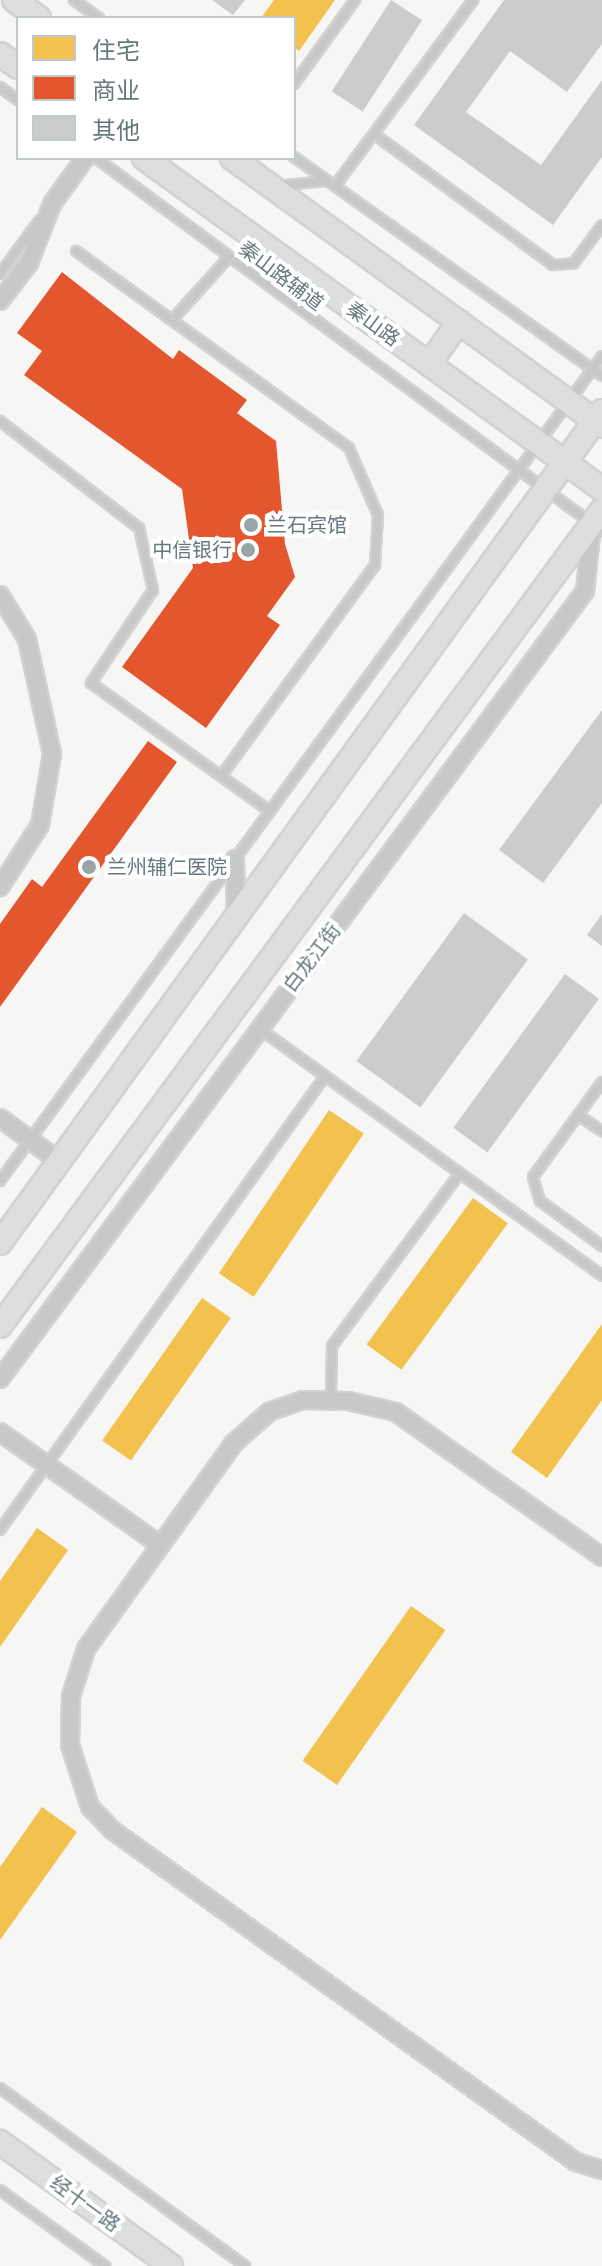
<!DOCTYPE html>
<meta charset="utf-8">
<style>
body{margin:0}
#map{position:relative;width:602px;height:2266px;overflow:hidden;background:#f6f6f5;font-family:"Fira Sans","Noto Sans SC",sans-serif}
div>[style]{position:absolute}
.homes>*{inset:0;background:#f2c14e;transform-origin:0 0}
.shops>*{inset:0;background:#e4572e}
.building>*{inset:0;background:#cbcdcd;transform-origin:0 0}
.roads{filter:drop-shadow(2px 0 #d1d2d2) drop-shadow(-2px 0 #d1d2d2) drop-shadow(0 2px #d1d2d2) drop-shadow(0 -2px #d1d2d2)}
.lane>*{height:8px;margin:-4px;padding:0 4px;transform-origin:4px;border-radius:4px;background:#c7c9c9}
.street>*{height:16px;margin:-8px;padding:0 8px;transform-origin:8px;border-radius:8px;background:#c7c9c9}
.secondary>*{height:22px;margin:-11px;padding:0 11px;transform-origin:11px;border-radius:11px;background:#dddede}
.dots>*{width:22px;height:22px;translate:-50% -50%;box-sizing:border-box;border:4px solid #fff;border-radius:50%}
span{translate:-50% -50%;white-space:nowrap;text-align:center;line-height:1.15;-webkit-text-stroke:8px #fff;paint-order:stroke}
.street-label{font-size:20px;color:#65787c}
.poi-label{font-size:20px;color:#65787c}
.left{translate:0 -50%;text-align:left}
.right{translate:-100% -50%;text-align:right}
.legend{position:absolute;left:16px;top:16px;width:280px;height:144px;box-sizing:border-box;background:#fff;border:2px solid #c1c9cb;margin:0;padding:10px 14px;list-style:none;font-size:24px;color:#65787c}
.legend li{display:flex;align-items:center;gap:16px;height:40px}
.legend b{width:40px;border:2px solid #c1c9cb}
</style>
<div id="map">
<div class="homes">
<i style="clip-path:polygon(274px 0,335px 0,299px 51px,294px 47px,294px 18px,261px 18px)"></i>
<i style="left:329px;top:1110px;width:42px;height:197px;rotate:34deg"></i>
<i style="left:473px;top:1198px;width:43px;height:181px;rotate:36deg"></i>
<i style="left:202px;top:1298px;width:35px;height:174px;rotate:35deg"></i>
<i style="clip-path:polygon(602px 1324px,602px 1400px,547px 1478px,511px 1452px)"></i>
<i style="clip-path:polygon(37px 1528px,68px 1550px,0 1647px,0 1581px)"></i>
<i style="left:411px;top:1606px;width:42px;height:189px;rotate:35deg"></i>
<i style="clip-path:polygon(42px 1807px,77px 1832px,0 1940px,0 1867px)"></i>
</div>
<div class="shops">
<i style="clip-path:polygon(62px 272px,173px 359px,179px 350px,247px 400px,237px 413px,276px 441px,285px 544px,295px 577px,267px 616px,280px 625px,206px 728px,122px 667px,193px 568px,182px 489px,24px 375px,42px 351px,17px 333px)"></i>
<i style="clip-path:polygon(148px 741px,177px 762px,0 1007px,0 924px,32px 879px,42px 887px)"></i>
</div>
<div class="building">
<i style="clip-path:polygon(212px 0,245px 0,233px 15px)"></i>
<i style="left:391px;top:0;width:37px;height:109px;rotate:33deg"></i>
<i style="clip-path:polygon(504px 0,602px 0,602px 44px,567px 92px,510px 51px,466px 112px,541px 165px,602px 80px,602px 157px,553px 225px,414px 125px)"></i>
<i style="clip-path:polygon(602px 710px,602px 803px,543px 883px,499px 850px)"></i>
<i style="left:464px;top:913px;width:79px;height:183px;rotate:36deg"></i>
<i style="clip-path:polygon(602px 914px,602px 946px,587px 935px)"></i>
<i style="left:565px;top:974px;width:42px;height:190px;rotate:36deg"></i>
</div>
<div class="roads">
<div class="lane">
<i style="left:74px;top:0;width:31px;rotate:36deg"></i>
<i style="left:294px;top:84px;width:104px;rotate:-54deg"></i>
<i style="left:0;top:87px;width:22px;rotate:36deg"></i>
<i style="left:374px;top:134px;width:222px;rotate:36.2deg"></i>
<i style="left:553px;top:265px;width:21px;rotate:-5deg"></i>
<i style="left:574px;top:263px;width:47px;rotate:-53.6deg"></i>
<i style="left:294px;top:157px;width:378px;rotate:35.4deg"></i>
<i style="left:96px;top:158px;width:629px;rotate:36.4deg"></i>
<i style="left:277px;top:186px;width:50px;rotate:-5.7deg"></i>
<i style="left:335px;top:186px;width:232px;rotate:-53.4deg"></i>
<i style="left:76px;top:251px;width:337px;rotate:35.8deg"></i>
<i style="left:349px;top:448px;width:73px;rotate:66.6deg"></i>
<i style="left:378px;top:515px;width:50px;rotate:93.4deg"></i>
<i style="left:375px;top:565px;width:261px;rotate:126.1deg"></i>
<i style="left:0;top:274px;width:66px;rotate:-53.7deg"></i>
<i style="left:173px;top:319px;width:84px;rotate:-47.9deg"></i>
<i style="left:0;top:421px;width:175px;rotate:37.6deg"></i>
<i style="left:139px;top:528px;width:64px;rotate:77.3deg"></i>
<i style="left:153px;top:590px;width:112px;rotate:123.7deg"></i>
<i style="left:91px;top:683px;width:220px;rotate:35.6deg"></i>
<i style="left:260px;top:1029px;width:422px;rotate:35.8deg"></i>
<i style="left:602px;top:1082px;width:117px;rotate:126deg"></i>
<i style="left:533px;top:1177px;width:25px;rotate:74deg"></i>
<i style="left:540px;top:1201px;width:77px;rotate:36deg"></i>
<i style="left:578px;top:1115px;width:29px;rotate:34deg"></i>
<i style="left:0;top:1181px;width:1021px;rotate:-53.88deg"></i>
<i style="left:331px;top:1401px;width:55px;rotate:-89deg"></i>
<i style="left:332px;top:1346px;width:215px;rotate:-53.5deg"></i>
<i style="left:0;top:1530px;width:558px;rotate:-54.4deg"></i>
<i style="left:0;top:2088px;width:303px;rotate:36deg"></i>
<i style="left:0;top:2190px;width:130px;rotate:35.9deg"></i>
</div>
<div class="street">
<i style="left:0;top:301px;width:48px;rotate:-52.7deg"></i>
<i style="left:29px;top:263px;width:63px;rotate:-68.7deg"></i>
<i style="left:52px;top:204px;width:57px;rotate:-54.3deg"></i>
<i style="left:0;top:595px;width:52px;rotate:58.5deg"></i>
<i style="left:27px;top:639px;width:118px;rotate:77.7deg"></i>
<i style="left:52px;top:754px;width:72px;rotate:99.6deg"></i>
<i style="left:40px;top:825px;width:74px;rotate:122.8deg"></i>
<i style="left:235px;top:859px;width:58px;rotate:89deg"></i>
<i style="left:0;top:1118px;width:73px;rotate:36.1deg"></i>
<i style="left:0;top:1379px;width:981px;rotate:-53.41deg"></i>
<i style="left:585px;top:591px;width:65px;rotate:-83.9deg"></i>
<i style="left:0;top:1432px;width:196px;rotate:35.2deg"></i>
<i style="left:602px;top:1557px;width:252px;rotate:-144.9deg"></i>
<i style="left:396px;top:1412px;width:49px;rotate:-167.1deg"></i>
<i style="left:348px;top:1401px;width:45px;rotate:-178.7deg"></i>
<i style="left:303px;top:1400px;width:36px;rotate:161deg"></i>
<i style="left:269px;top:1412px;width:47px;rotate:138.5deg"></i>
<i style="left:234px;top:1443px;width:254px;rotate:125.7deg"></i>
<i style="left:86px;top:1649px;width:49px;rotate:107.7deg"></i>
<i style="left:71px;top:1696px;width:49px;rotate:91.2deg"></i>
<i style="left:70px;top:1745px;width:65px;rotate:72.1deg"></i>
<i style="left:90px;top:1807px;width:32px;rotate:46deg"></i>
<i style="left:112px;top:1830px;width:571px;rotate:35.58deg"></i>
<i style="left:576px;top:2162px;width:27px;rotate:17deg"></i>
</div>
<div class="secondary">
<i style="left:14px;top:0;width:31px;rotate:36deg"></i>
<i style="left:0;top:54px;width:22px;rotate:36deg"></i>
<i style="left:144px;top:158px;width:565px;rotate:35.86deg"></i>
<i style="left:232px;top:158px;width:457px;rotate:35.9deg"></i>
<i style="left:429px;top:364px;width:52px;rotate:-54.5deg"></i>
<i style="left:0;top:1243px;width:1027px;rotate:-54.11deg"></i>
<i style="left:0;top:1326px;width:1014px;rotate:-53.58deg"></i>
<i style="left:0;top:2142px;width:211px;rotate:35.9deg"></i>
</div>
</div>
<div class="dots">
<i style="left:251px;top:525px;background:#98a4a6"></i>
<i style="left:248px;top:550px;background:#98a4a6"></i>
<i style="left:89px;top:867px;background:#98a4a6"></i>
</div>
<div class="street-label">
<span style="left:281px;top:276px;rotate:37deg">秦山路辅道</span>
<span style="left:373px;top:324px;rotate:36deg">秦山路</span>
<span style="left:312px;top:958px;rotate:-53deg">白龙江街</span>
<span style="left:85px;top:2204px;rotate:36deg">经十一路</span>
</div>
<div class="poi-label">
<span class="left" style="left:267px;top:525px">兰石宾馆</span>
<span class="right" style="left:232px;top:550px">中信银行</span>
<span class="left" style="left:107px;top:867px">兰州辅仁医院</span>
</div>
<ul class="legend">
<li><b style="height:22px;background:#f2c14e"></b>住宅</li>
<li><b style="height:22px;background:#e4572e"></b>商业</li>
<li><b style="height:22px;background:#cbcdcd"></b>其他</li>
</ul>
</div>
